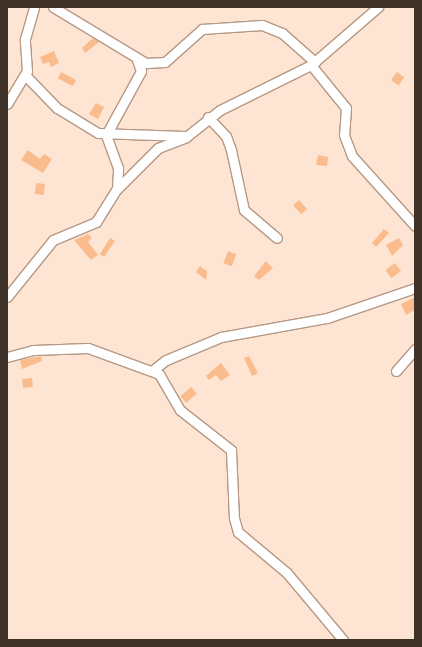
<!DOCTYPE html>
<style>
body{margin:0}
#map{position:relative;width:422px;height:647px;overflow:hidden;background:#fee5d3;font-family:"Fira Sans Condensed",sans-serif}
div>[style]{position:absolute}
.building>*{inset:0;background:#fabb8d;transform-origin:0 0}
.roads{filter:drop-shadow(1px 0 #b59884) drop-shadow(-1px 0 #b59884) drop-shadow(0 1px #b59884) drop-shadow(0 -1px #b59884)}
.minor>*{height:9px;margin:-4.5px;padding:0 4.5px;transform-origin:4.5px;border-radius:4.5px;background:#fff}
span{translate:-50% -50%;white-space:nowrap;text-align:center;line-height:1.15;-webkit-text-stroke:3px #fee5d3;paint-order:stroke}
.frame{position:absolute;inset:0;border:8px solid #3e3229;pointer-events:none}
</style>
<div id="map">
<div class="building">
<i style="clip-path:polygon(93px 38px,99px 42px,85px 53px,82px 48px)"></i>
<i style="clip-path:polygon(54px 51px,59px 63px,51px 67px,49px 62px,43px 64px,40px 57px)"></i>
<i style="left:61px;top:72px;width:17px;height:7px;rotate:28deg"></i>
<i style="left:397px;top:72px;width:9px;height:10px;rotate:36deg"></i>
<i style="clip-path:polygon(96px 103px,104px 107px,98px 119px,89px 114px)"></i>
<i style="clip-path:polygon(28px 150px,40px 159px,44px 154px,52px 159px,43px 173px,21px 160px)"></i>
<i style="clip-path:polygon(318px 155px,328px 157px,327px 166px,316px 165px)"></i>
<i style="left:36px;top:183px;width:9px;height:11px;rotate:6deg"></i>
<i style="left:299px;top:200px;width:12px;height:8px;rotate:48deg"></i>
<i style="clip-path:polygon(384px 229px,389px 233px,376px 247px,372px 243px)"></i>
<i style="clip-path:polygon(88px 234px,92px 238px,88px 242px,98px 255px,91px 260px,74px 240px)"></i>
<i style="clip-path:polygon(110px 238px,115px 241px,104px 257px,100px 254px)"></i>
<i style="clip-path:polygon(399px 238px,403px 245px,392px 256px,386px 245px)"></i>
<i style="left:228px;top:251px;width:9px;height:13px;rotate:21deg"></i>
<i style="clip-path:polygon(266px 261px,273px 268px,259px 280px,254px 276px)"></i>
<i style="left:395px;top:263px;width:10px;height:12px;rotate:53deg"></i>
<i style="clip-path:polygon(200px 266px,207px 271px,206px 280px,196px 272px)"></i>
<i style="clip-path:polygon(415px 297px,415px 310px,406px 315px,401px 304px)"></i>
<i style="clip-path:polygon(41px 356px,42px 361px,22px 369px,20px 360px)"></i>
<i style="clip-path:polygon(249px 356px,258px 373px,252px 376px,244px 358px)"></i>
<i style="clip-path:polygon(221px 363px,230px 375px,221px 381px,216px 375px,209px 380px,206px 376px)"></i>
<i style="left:32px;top:378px;width:9px;height:10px;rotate:84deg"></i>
<i style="left:191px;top:387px;width:9px;height:14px;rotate:49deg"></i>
</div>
<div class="roads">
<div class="minor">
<i style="left:53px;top:7px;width:109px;rotate:31.1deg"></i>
<i style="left:146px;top:63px;width:19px;rotate:-3deg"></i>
<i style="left:165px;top:62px;width:50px;rotate:-41.7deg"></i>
<i style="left:202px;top:29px;width:60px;rotate:-3.8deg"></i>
<i style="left:262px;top:25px;width:22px;rotate:22deg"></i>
<i style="left:282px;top:33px;width:44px;rotate:41.3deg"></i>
<i style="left:311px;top:65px;width:55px;rotate:50.9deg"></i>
<i style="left:346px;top:108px;width:27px;rotate:94deg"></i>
<i style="left:344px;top:135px;width:22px;rotate:69deg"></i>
<i style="left:352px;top:156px;width:94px;rotate:48deg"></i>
<i style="left:26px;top:76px;width:45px;rotate:45.9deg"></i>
<i style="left:57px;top:108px;width:48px;rotate:31.4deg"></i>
<i style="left:98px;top:133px;width:86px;rotate:2deg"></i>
<i style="left:7px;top:104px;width:39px;rotate:-59deg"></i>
<i style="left:27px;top:71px;width:32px;rotate:-94deg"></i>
<i style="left:25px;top:39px;width:33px;rotate:-74deg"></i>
<i style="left:208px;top:117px;width:26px;rotate:47deg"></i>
<i style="left:226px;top:136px;width:15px;rotate:70deg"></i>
<i style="left:231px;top:150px;width:61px;rotate:77.8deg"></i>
<i style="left:244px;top:210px;width:43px;rotate:40.3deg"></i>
<i style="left:117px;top:189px;width:21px;rotate:-87deg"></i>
<i style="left:118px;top:168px;width:35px;rotate:-110deg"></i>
<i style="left:106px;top:135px;width:73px;rotate:-61.3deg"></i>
<i style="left:141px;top:71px;width:12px;rotate:-110deg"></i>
<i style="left:7px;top:297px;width:73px;rotate:-51.1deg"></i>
<i style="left:53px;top:240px;width:47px;rotate:-22.7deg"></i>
<i style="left:96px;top:222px;width:39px;rotate:-58deg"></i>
<i style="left:117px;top:189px;width:58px;rotate:-45deg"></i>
<i style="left:158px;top:148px;width:30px;rotate:-21deg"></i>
<i style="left:186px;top:137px;width:43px;rotate:-38.5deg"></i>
<i style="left:220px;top:110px;width:102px;rotate:-26.3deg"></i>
<i style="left:311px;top:65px;width:89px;rotate:-40.9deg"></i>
<i style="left:7px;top:357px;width:27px;rotate:-15deg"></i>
<i style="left:33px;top:350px;width:55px;rotate:-2.1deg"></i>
<i style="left:88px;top:348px;width:76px;rotate:20.1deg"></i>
<i style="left:159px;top:374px;width:42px;rotate:59.7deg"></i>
<i style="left:180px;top:410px;width:65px;rotate:38.1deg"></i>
<i style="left:231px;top:450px;width:68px;rotate:87.5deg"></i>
<i style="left:234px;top:518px;width:15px;rotate:74deg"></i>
<i style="left:238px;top:532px;width:64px;rotate:39.9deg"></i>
<i style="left:287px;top:573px;width:87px;rotate:50.1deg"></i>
<i style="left:153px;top:370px;width:16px;rotate:-38deg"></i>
<i style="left:166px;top:360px;width:60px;rotate:-22.7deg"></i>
<i style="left:221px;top:337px;width:108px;rotate:-10.2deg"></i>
<i style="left:327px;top:318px;width:93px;rotate:-18.8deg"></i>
<i style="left:396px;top:371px;width:29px;rotate:-49deg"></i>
</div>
</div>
<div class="frame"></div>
</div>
